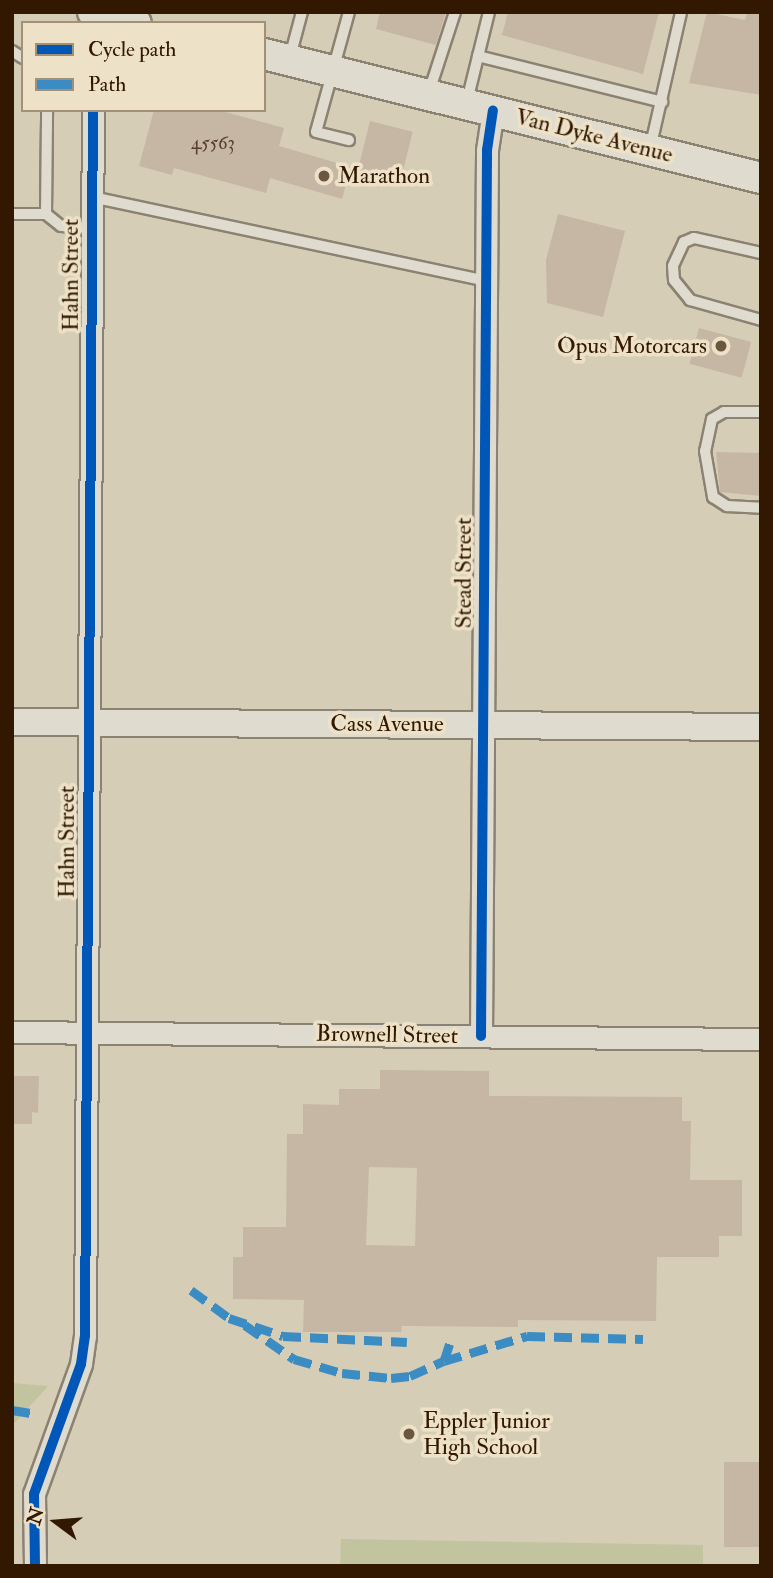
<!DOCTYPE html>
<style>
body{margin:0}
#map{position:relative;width:773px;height:1578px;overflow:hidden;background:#d6cdb6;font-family:"IM FELL Double Pica",serif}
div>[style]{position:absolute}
.green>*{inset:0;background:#c1c49e}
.building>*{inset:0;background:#c6b7a5;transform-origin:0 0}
.roads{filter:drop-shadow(2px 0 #8b8272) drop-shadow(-2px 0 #8b8272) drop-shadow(0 2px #8b8272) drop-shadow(0 -2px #8b8272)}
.service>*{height:10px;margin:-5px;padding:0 5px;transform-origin:5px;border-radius:5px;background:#dfdbcf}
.minor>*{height:21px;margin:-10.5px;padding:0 10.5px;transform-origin:10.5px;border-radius:10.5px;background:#dfdbcf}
.tertiary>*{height:26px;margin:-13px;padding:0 13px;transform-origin:13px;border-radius:13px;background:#dfdbcf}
.secondary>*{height:30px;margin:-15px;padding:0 15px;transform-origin:15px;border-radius:15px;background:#dfdbcf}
.quiet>*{height:9px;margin-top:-4.5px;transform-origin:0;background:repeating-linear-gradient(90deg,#3c8cc4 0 18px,transparent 0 27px)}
.cycleway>*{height:10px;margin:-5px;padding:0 5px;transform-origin:5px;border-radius:5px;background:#0057b8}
.dots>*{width:19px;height:19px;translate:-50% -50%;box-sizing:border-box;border:4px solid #ede2c7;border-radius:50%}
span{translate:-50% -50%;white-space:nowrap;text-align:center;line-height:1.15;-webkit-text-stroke:7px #ede2c7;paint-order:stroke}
.number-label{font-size:19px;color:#58402a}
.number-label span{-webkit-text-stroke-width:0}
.street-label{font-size:23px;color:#321800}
.poi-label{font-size:23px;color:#321800}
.left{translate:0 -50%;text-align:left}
.right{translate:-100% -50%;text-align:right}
.frame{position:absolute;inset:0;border:14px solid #321800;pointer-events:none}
.legend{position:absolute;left:21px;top:21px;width:245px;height:91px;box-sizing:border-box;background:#ede2c7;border:2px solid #a29177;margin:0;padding:9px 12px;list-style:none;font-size:21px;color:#321800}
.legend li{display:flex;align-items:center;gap:14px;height:35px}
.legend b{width:35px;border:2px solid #a29177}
.north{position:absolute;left:21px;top:1487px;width:70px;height:70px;-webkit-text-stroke:5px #ede2c7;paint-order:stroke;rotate:286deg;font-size:19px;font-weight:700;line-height:28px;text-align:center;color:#321800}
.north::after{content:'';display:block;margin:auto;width:24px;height:32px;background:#321800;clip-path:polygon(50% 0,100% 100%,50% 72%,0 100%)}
</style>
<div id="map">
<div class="green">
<i style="clip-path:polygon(12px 1383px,48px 1386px,12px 1426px)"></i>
<i style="clip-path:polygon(341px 1539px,703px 1545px,703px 1566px,340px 1566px)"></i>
</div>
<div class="building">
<i style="clip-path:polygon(380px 12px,446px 12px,436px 45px,376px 29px)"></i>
<i style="clip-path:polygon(508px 12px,659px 12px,643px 74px,502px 35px)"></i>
<i style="clip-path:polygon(707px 12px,745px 20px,747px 12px,761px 12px,761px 95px,689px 83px)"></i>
<i style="clip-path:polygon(154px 110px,218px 110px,284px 128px,279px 146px,351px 167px,342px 199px,270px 178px,266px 193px,174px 168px,172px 175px,139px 166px)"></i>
<i style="left:370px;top:121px;width:44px;height:52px;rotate:14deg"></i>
<i style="clip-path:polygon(558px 214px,625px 231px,603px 317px,547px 303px,546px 260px)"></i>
<i style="left:699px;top:328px;width:54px;height:37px;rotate:15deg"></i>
<i style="clip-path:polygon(716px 452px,761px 453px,761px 496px,720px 492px)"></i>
<i style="clip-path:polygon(evenodd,380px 1070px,489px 1071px,489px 1096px,682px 1097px,682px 1121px,691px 1121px,690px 1180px,742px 1180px,742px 1236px,719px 1236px,719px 1257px,657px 1257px,656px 1321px,518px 1320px,518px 1327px,402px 1326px,401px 1332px,303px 1332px,304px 1300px,233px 1299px,233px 1257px,243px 1257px,243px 1227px,286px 1227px,287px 1134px,303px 1134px,303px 1104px,339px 1105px,339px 1089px,380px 1089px,380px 1070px,369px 1167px,417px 1168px,415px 1246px,366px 1245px,369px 1167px)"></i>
<i style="clip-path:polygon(12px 1076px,39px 1076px,38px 1113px,32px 1112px,32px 1124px,14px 1124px)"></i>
<i style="left:724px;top:1462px;width:37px;height:85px"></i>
</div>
<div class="roads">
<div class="service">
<i style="left:349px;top:12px;width:124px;rotate:105.4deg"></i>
<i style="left:316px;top:132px;width:34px;rotate:14deg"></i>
<i style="left:12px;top:51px;width:13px;rotate:32deg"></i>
<i style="left:478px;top:56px;width:190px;rotate:14deg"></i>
<i style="left:290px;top:57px;width:47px;rotate:-75.1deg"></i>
<i style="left:429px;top:92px;width:84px;rotate:-72deg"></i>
<i style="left:467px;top:101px;width:92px;rotate:-76.1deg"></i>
<i style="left:650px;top:149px;width:140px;rotate:-77.2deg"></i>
<i style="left:92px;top:197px;width:403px;rotate:12deg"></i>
<i style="left:12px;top:214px;width:34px"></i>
<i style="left:46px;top:214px;width:19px;rotate:39deg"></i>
<i style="left:61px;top:226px;width:31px;rotate:4deg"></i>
<i style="left:46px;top:214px;width:104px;rotate:-89.4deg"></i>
<i style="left:761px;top:253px;width:69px;rotate:-167.4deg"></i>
<i style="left:694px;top:238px;width:11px;rotate:158deg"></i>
<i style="left:684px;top:242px;width:26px;rotate:115deg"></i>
<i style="left:673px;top:266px;width:14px;rotate:86deg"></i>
<i style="left:674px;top:280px;width:26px;rotate:51deg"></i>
<i style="left:690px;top:300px;width:74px;rotate:15.7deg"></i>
<i style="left:761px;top:412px;width:37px;rotate:180deg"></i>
<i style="left:724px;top:412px;width:14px;rotate:150deg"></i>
<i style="left:712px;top:419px;width:33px;rotate:102deg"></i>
<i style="left:705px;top:451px;width:47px;rotate:80.1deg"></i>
<i style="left:713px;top:497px;width:17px;rotate:33deg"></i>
<i style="left:727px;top:506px;width:34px;rotate:3deg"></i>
</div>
<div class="minor">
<i style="left:12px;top:1032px;width:749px;rotate:0.54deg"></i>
<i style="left:481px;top:1036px;width:886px;rotate:-89.61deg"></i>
<i style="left:487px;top:150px;width:40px;rotate:-81.5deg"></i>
<i style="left:35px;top:1566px;width:72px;rotate:-90.8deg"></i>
<i style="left:34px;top:1494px;width:138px;rotate:-70.1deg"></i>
<i style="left:81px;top:1364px;width:28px;rotate:-82deg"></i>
<i style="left:85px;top:1336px;width:1226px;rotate:-89.63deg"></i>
</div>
<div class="tertiary">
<i style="left:12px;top:722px;width:749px;rotate:0.38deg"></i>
</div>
<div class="secondary">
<i style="left:93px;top:12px;width:44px;rotate:14.3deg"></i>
<i style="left:264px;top:54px;width:512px;rotate:14.01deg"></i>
</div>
</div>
<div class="quiet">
<i style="left:191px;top:1290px;width:47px;rotate:36.4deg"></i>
<i style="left:229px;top:1318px;width:57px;rotate:18.4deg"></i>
<i style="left:283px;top:1336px;width:124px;rotate:2.8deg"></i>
<i style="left:245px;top:1325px;width:60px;rotate:34.8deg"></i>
<i style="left:294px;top:1359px;width:50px;rotate:16.3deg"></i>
<i style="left:342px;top:1373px;width:49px;rotate:5.8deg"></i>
<i style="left:391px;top:1378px;width:19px;rotate:-6deg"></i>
<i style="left:410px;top:1376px;width:37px;rotate:-24deg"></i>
<i style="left:444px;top:1361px;width:87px;rotate:-16.8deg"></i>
<i style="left:527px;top:1336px;width:116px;rotate:1.5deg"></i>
<i style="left:444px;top:1361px;width:26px;rotate:-72deg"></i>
<i style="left:12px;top:1410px;width:19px;rotate:9deg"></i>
</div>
<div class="cycleway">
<i style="left:481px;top:1036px;width:886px;rotate:-89.61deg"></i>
<i style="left:487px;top:150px;width:40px;rotate:-81.5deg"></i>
<i style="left:35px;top:1566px;width:72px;rotate:-90.8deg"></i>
<i style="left:34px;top:1494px;width:138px;rotate:-70.1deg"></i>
<i style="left:81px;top:1364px;width:28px;rotate:-82deg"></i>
<i style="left:85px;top:1336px;width:1226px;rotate:-89.63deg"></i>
</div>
<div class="dots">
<i style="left:324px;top:176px;background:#6b5740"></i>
<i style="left:721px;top:346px;background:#6b5740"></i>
<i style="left:409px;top:1434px;background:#6b5740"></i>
</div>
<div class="number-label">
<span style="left:213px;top:144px">45563</span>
</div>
<div class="street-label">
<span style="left:594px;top:136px;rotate:14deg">Van Dyke Avenue</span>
<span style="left:71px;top:275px;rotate:-90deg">Hahn Street</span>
<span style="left:464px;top:573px;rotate:-90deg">Stead Street</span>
<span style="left:387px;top:724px">Cass Avenue</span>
<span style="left:67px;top:842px;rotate:-90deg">Hahn Street</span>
<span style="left:387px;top:1035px;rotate:1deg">Brownell Street</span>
</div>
<div class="poi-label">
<span class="left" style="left:338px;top:176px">Marathon</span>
<span class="right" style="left:707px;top:346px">Opus Motorcars</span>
<span class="left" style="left:423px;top:1434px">Eppler Junior<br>High School</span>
</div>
<div class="frame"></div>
<ul class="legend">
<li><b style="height:9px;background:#0057b8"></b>Cycle path</li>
<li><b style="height:9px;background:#3c8cc4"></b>Path</li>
</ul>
<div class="north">N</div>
</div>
